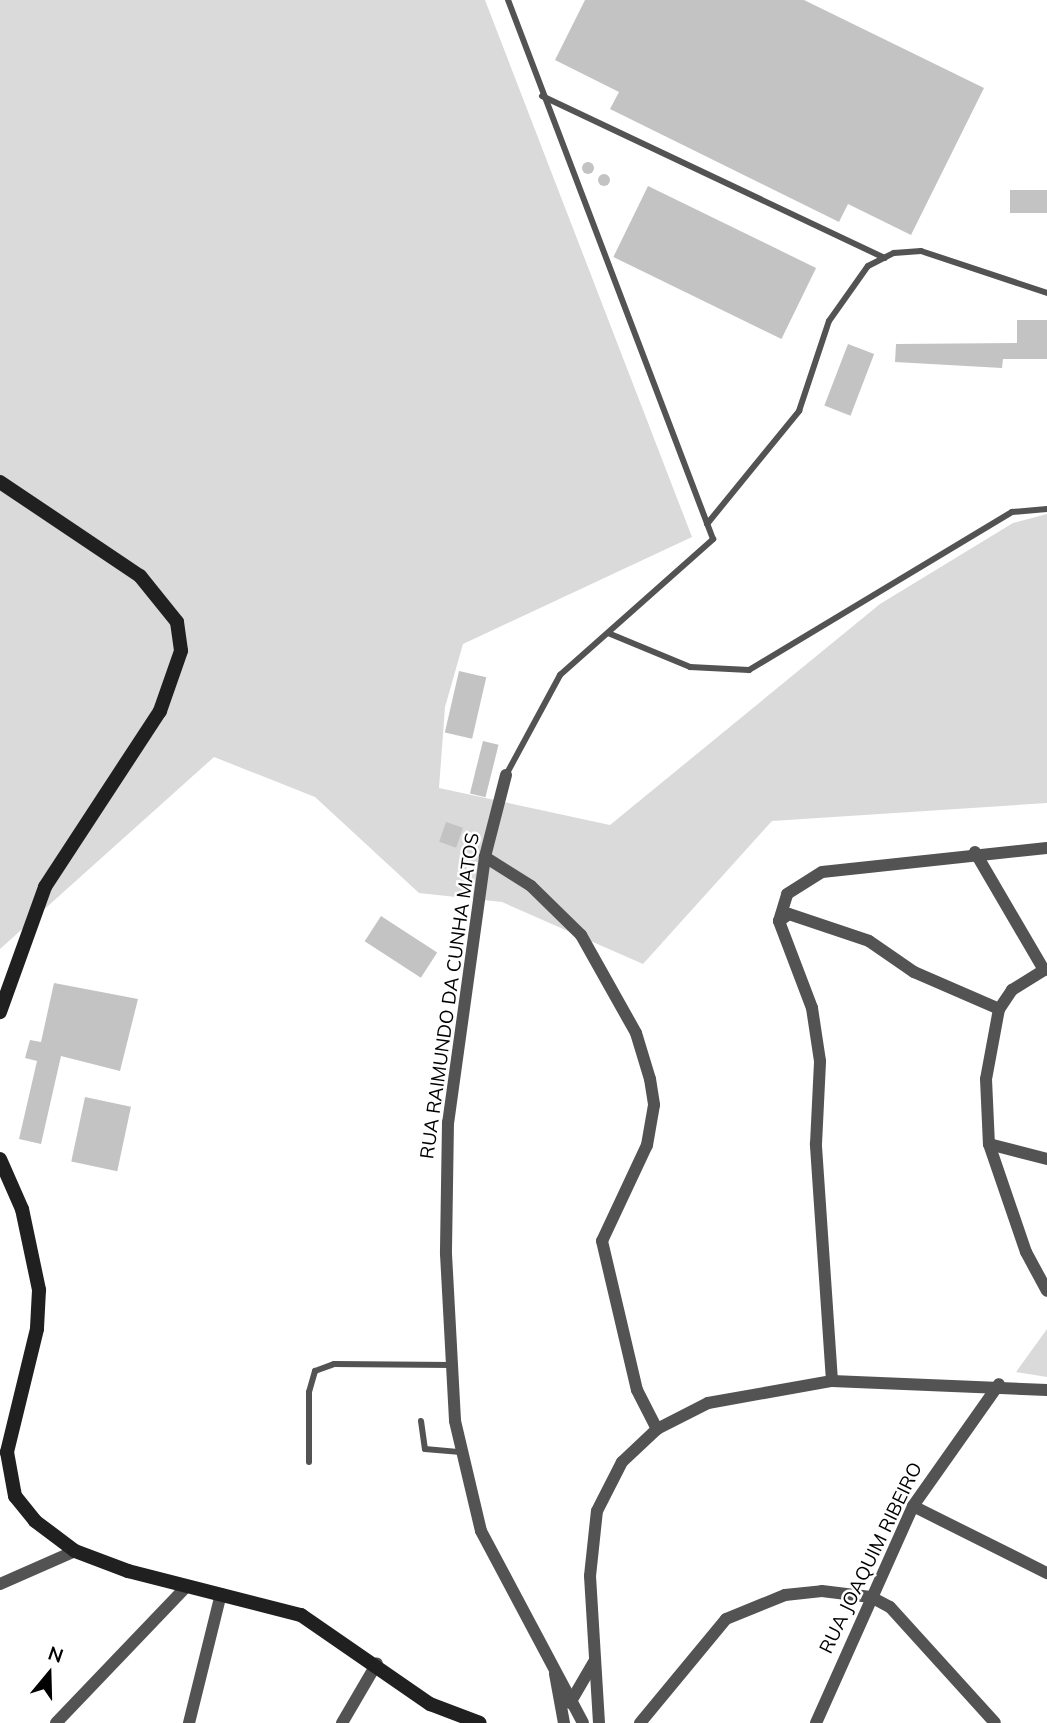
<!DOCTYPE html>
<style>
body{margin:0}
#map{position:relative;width:1047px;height:1723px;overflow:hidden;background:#fff;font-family:Mulish,sans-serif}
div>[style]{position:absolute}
.green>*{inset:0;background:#dadada}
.building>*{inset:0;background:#c3c3c3;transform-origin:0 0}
.round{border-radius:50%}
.lane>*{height:6px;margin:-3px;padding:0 3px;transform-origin:3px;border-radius:3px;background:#535353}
.street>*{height:12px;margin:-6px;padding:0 6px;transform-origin:6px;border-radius:6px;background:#535353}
.secondary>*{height:14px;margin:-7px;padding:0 7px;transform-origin:7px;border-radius:7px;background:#202020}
span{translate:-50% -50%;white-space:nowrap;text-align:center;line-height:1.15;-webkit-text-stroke:5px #fff;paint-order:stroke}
.street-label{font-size:19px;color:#000}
.north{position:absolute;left:14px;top:1639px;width:70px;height:70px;-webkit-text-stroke:5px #fff;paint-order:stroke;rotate:19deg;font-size:19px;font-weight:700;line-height:28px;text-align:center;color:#000}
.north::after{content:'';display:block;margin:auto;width:24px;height:32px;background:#000;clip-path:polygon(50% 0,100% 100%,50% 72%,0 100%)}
</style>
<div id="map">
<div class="green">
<i style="clip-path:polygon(0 0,485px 0,692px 537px,463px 644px,445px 707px,439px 788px,610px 825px,880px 604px,1013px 523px,1047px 514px,1047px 803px,772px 821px,643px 964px,502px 902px,419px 893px,315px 797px,214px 757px,0 949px)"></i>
<i style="clip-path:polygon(1047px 1329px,1047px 1377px,1016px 1372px,1029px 1354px)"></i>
</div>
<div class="building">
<i style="clip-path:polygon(585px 0,804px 0,984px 88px,911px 235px,848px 204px,839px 222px,610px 109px,619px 92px,555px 60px)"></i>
<i class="round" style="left:582px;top:162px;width:12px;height:12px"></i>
<i class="round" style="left:598px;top:174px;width:12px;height:12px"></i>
<i style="left:648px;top:186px;width:187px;height:79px;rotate:26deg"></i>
<i style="left:1010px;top:190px;width:37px;height:23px"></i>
<i style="clip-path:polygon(1017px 320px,1047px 320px,1047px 359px,1003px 359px,1002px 368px,895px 362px,896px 344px,1017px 343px)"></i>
<i style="left:848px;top:344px;width:28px;height:66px;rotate:21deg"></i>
<i style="left:459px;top:671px;width:28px;height:63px;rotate:13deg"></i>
<i style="left:483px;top:741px;width:16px;height:54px;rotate:14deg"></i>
<i style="left:446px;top:822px;width:18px;height:21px;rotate:19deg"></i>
<i style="left:381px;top:916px;width:67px;height:30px;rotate:33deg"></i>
<i style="clip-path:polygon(54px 983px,138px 999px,120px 1071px,61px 1056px,41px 1144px,19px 1139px,37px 1061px,25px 1058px,30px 1040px,41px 1042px)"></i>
<i style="left:85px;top:1097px;width:47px;height:66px;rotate:12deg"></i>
</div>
<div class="lane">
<i style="left:542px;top:96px;width:379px;rotate:25.3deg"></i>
<i style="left:707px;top:524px;width:146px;rotate:-50.8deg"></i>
<i style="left:799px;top:411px;width:95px;rotate:-71.6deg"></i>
<i style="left:829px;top:321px;width:67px;rotate:-54.7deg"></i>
<i style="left:868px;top:266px;width:29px;rotate:-27deg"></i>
<i style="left:894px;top:253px;width:27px;rotate:-4deg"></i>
<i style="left:921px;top:251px;width:133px;rotate:18.4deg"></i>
<i style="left:608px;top:633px;width:89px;rotate:22.5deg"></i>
<i style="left:690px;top:667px;width:59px;rotate:2.9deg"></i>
<i style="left:749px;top:670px;width:307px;rotate:-31deg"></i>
<i style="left:1012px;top:512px;width:35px;rotate:-5deg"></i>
<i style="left:506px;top:775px;width:114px;rotate:-61.6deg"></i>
<i style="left:560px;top:675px;width:205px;rotate:-41.6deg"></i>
<i style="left:713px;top:539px;width:577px;rotate:-110.82deg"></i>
<i style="left:421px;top:1421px;width:28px;rotate:82deg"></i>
<i style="left:425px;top:1449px;width:33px;rotate:5deg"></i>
<i style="left:309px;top:1462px;width:70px;rotate:-90deg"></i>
<i style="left:309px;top:1392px;width:22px;rotate:-74deg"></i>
<i style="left:315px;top:1371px;width:20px;rotate:-20deg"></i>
<i style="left:334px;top:1364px;width:118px;rotate:0.5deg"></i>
</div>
<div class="street">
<i style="left:506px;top:775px;width:85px;rotate:104.4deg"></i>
<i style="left:485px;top:857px;width:268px;rotate:97.9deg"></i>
<i style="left:448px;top:1122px;width:132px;rotate:90.9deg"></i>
<i style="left:446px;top:1254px;width:167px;rotate:86.9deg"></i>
<i style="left:455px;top:1421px;width:113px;rotate:76.7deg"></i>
<i style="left:481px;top:1531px;width:217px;rotate:62deg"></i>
<i style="left:975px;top:852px;width:137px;rotate:59.7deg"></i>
<i style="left:1044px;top:970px;width:38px;rotate:148deg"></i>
<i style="left:1012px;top:990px;width:23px;rotate:124deg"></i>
<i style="left:999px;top:1009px;width:71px;rotate:100.5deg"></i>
<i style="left:986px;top:1079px;width:65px;rotate:87.4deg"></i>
<i style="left:989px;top:1144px;width:114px;rotate:71.1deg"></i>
<i style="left:1026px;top:1252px;width:44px;rotate:61.7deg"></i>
<i style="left:485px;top:857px;width:54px;rotate:32.2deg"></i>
<i style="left:531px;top:886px;width:70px;rotate:44.4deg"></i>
<i style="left:581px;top:935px;width:112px;rotate:60.7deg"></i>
<i style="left:636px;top:1033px;width:48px;rotate:73.1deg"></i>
<i style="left:650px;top:1079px;width:26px;rotate:81deg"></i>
<i style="left:654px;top:1105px;width:41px;rotate:99.9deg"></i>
<i style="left:647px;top:1145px;width:106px;rotate:115.1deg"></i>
<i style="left:602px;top:1241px;width:153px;rotate:76.8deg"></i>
<i style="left:637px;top:1390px;width:44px;rotate:62.9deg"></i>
<i style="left:779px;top:921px;width:12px;rotate:-35deg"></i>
<i style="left:789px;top:914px;width:84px;rotate:18.6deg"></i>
<i style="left:869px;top:941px;width:55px;rotate:34.6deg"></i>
<i style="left:914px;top:972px;width:93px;rotate:23.5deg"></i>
<i style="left:989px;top:1144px;width:60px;rotate:14.5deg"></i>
<i style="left:832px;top:1381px;width:238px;rotate:-93.9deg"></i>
<i style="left:816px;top:1144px;width:83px;rotate:-87.2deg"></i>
<i style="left:820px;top:1061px;width:54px;rotate:-98.6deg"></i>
<i style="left:812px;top:1008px;width:93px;rotate:-110.8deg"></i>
<i style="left:779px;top:921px;width:28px;rotate:-73deg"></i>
<i style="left:787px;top:894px;width:41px;rotate:-32.2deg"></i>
<i style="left:822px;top:872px;width:226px;rotate:-6.1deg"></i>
<i style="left:913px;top:1506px;width:150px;rotate:26.6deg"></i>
<i style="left:0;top:1584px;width:82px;rotate:-23.7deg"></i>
<i style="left:555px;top:1674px;width:50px;rotate:79.6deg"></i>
<i style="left:570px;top:1703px;width:48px;rotate:-59.7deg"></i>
<i style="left:56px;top:1723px;width:188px;rotate:-46.3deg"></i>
<i style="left:189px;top:1723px;width:133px;rotate:-76.1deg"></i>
<i style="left:342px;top:1723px;width:69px;rotate:-59.7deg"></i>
<i style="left:599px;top:1723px;width:147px;rotate:-93.5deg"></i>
<i style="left:590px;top:1576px;width:65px;rotate:-83.9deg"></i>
<i style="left:597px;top:1511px;width:55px;rotate:-63deg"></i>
<i style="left:622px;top:1462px;width:48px;rotate:-43.3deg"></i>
<i style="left:657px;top:1429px;width:57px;rotate:-27deg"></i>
<i style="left:708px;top:1403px;width:126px;rotate:-10.1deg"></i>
<i style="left:832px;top:1381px;width:215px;rotate:2.4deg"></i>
<i style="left:640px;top:1723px;width:135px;rotate:-50.4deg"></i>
<i style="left:726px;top:1619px;width:64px;rotate:-22.1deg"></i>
<i style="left:785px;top:1595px;width:37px;rotate:-6deg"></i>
<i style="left:822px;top:1591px;width:49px;rotate:7deg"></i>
<i style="left:871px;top:1597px;width:21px;rotate:28deg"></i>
<i style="left:890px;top:1607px;width:156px;rotate:47.8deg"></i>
<i style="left:816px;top:1723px;width:238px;rotate:-65.9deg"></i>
<i style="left:913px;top:1506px;width:149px;rotate:-54.8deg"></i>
</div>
<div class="secondary">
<i style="left:0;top:482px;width:169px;rotate:33.9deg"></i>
<i style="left:140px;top:576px;width:59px;rotate:51.2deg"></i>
<i style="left:177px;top:622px;width:29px;rotate:82deg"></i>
<i style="left:181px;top:651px;width:64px;rotate:109.3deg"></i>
<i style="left:160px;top:711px;width:210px;rotate:123.2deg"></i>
<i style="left:45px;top:887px;width:133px;rotate:109.8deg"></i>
<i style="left:0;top:1159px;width:55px;rotate:66.3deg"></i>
<i style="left:22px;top:1209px;width:83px;rotate:78.1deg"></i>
<i style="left:39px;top:1290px;width:39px;rotate:93deg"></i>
<i style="left:37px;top:1329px;width:127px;rotate:103.7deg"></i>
<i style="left:7px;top:1452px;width:45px;rotate:79.7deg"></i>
<i style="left:15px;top:1496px;width:32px;rotate:51deg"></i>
<i style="left:35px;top:1521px;width:50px;rotate:36.9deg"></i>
<i style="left:75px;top:1551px;width:57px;rotate:20.7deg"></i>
<i style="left:128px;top:1571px;width:179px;rotate:14.3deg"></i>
<i style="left:301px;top:1615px;width:157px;rotate:34.6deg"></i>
<i style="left:430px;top:1704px;width:53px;rotate:20.8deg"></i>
</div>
<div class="street-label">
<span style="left:450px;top:996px;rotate:-82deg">RUA RAIMUNDO DA CUNHA MATOS</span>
<span style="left:871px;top:1558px;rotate:-64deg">RUA JOAQUIM RIBEIRO</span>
</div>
<div class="north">N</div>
</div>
